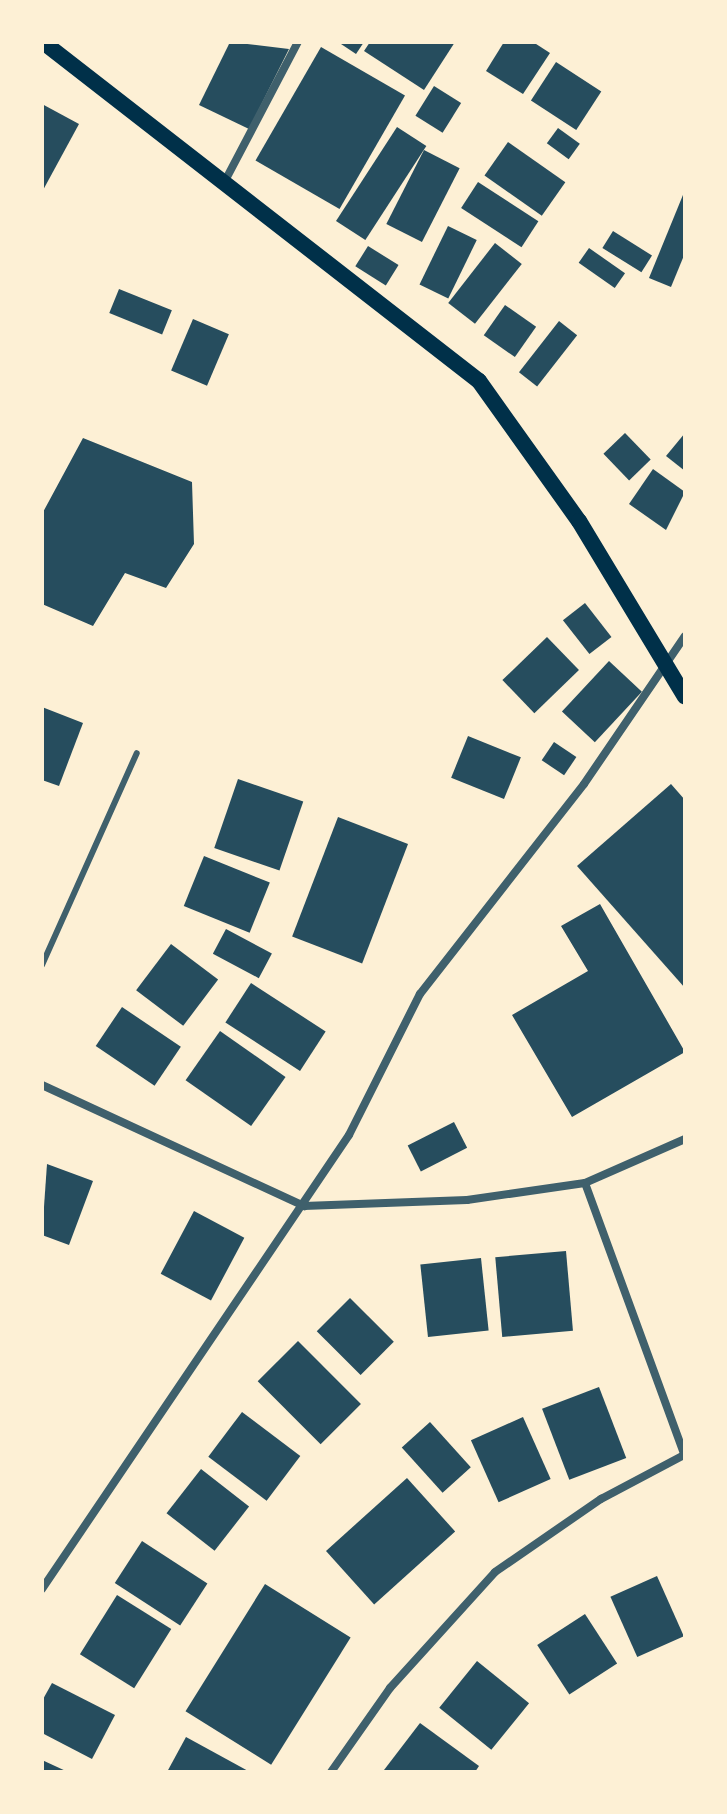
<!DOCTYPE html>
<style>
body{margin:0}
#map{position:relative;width:727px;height:1814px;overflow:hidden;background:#fdf0d5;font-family:Jost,sans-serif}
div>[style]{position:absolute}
.building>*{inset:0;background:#264d5e;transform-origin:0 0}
.service>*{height:6px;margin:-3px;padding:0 3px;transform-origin:3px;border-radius:3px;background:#3f606c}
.minor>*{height:8px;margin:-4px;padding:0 4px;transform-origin:4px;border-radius:4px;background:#3f606c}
.secondary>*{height:16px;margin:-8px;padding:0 8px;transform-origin:8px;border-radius:8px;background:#003049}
span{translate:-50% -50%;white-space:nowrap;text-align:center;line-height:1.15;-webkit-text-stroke:8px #fdf0d5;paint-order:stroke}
.frame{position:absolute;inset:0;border:44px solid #fdf0d5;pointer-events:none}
</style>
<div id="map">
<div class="building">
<i style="clip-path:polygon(230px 42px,289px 49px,249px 129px,199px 105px)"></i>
<i style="clip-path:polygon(338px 42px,364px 42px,356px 54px)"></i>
<i style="clip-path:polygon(370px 42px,455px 42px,424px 90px,364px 51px)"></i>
<i style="clip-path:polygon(504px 42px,533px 42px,550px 53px,523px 94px,486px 71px)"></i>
<i style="left:321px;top:47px;width:97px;height:131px;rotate:30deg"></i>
<i style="left:556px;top:62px;width:54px;height:46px;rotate:33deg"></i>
<i style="left:434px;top:86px;width:32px;height:35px;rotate:32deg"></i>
<i style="clip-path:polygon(42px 104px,79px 124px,42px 192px)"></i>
<i style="left:397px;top:127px;width:35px;height:112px;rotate:33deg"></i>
<i style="left:558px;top:128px;width:27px;height:19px;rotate:36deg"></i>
<i style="left:508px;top:142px;width:70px;height:41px;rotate:35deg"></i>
<i style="left:424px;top:150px;width:40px;height:83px;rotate:27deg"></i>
<i style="left:478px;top:182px;width:72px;height:31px;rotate:33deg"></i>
<i style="clip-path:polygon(685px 190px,685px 253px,671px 287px,649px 278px)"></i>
<i style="left:448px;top:226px;width:32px;height:65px;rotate:26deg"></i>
<i style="left:613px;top:231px;width:46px;height:20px;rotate:32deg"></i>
<i style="left:495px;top:243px;width:34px;height:76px;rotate:38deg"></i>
<i style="left:368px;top:246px;width:36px;height:24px;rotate:32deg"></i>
<i style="left:589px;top:248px;width:44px;height:18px;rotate:35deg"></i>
<i style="left:119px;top:289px;width:57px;height:26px;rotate:22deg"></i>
<i style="left:505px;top:305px;width:38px;height:37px;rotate:35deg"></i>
<i style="left:193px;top:319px;width:39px;height:56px;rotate:23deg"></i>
<i style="left:559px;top:321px;width:23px;height:65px;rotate:38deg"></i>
<i style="left:625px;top:433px;width:37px;height:30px;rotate:46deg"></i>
<i style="clip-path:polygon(685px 433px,685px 471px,666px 456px)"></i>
<i style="clip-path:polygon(83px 438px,192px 482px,194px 544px,166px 588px,125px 573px,93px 626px,42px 604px,42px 514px)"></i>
<i style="clip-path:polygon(653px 469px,685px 492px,666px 530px,629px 504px)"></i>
<i style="left:585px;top:603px;width:43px;height:28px;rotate:52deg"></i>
<i style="left:547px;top:637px;width:46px;height:62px;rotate:46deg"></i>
<i style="left:609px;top:661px;width:45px;height:69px;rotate:43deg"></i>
<i style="clip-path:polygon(42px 707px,83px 723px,59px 786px,42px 780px)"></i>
<i style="left:468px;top:736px;width:57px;height:45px;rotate:22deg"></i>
<i style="left:554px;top:742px;width:27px;height:22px;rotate:34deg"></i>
<i style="left:238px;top:779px;width:69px;height:73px;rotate:19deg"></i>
<i style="clip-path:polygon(671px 784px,685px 800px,685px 988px,577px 866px)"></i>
<i style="left:338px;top:817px;width:75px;height:128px;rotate:21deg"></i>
<i style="left:204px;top:856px;width:71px;height:54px;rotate:22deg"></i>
<i style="clip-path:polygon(600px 904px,685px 1052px,572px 1117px,512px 1015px,588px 971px,561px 926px)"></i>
<i style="left:226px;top:929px;width:52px;height:28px;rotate:28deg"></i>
<i style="left:171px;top:944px;width:59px;height:58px;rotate:37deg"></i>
<i style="left:251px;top:983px;width:89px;height:47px;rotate:33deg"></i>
<i style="left:122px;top:1007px;width:71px;height:47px;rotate:34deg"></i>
<i style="left:220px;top:1031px;width:80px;height:60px;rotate:35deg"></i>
<i style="left:454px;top:1122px;width:29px;height:52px;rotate:63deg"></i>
<i style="clip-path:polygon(47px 1164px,93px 1181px,69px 1245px,42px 1235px)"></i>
<i style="left:194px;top:1211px;width:57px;height:71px;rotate:28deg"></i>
<i style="left:566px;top:1251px;width:80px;height:71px;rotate:85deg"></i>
<i style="left:481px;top:1258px;width:73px;height:61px;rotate:84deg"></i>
<i style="left:350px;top:1298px;width:62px;height:47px;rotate:45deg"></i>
<i style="left:298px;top:1341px;width:89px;height:57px;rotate:45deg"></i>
<i style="left:599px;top:1387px;width:76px;height:61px;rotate:69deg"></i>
<i style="left:242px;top:1412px;width:73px;height:56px;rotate:37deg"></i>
<i style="left:523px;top:1417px;width:68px;height:57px;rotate:66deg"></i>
<i style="left:430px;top:1422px;width:61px;height:38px;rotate:48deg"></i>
<i style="left:201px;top:1469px;width:61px;height:56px;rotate:38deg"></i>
<i style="left:407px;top:1478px;width:72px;height:109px;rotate:48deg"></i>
<i style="left:142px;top:1541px;width:78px;height:50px;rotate:33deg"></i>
<i style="left:657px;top:1576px;width:66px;height:51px;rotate:66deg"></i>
<i style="left:265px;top:1584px;width:101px;height:150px;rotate:32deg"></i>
<i style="left:117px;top:1595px;width:64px;height:70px;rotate:32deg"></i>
<i style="left:585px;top:1614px;width:59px;height:57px;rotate:57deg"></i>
<i style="left:477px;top:1661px;width:67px;height:60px;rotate:39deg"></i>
<i style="clip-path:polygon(52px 1683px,115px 1715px,92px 1759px,42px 1733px,42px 1701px)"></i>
<i style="clip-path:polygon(420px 1723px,479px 1766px,475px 1772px,384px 1770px)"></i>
<i style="clip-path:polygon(186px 1737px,250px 1772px,167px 1772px)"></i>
<i style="clip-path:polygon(42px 1760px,68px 1772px,42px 1772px)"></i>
</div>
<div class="service">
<i style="left:42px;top:965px;width:232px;rotate:-65.9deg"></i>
</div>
<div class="minor">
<i style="left:226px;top:179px;width:155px;rotate:-62.3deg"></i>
<i style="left:42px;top:1085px;width:289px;rotate:24.8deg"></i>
<i style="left:304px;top:1206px;width:163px;rotate:-2.1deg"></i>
<i style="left:467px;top:1200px;width:119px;rotate:-8.2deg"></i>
<i style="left:685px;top:1139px;width:109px;rotate:156.3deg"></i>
<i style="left:585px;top:1183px;width:291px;rotate:69.9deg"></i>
<i style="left:42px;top:1589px;width:548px;rotate:-55.93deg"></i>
<i style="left:349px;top:1135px;width:158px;rotate:-63.3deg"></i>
<i style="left:420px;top:994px;width:266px;rotate:-52deg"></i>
<i style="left:584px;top:784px;width:179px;rotate:-55.7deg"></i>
<i style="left:331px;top:1772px;width:103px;rotate:-54.9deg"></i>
<i style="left:390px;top:1688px;width:156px;rotate:-47.8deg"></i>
<i style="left:495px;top:1572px;width:129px;rotate:-34.6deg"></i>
<i style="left:601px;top:1499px;width:94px;rotate:-27.9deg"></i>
</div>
<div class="secondary">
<i style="left:43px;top:42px;width:552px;rotate:37.87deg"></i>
<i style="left:479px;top:381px;width:172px;rotate:54.5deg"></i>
<i style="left:579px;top:521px;width:205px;rotate:58.9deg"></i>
</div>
<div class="frame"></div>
</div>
